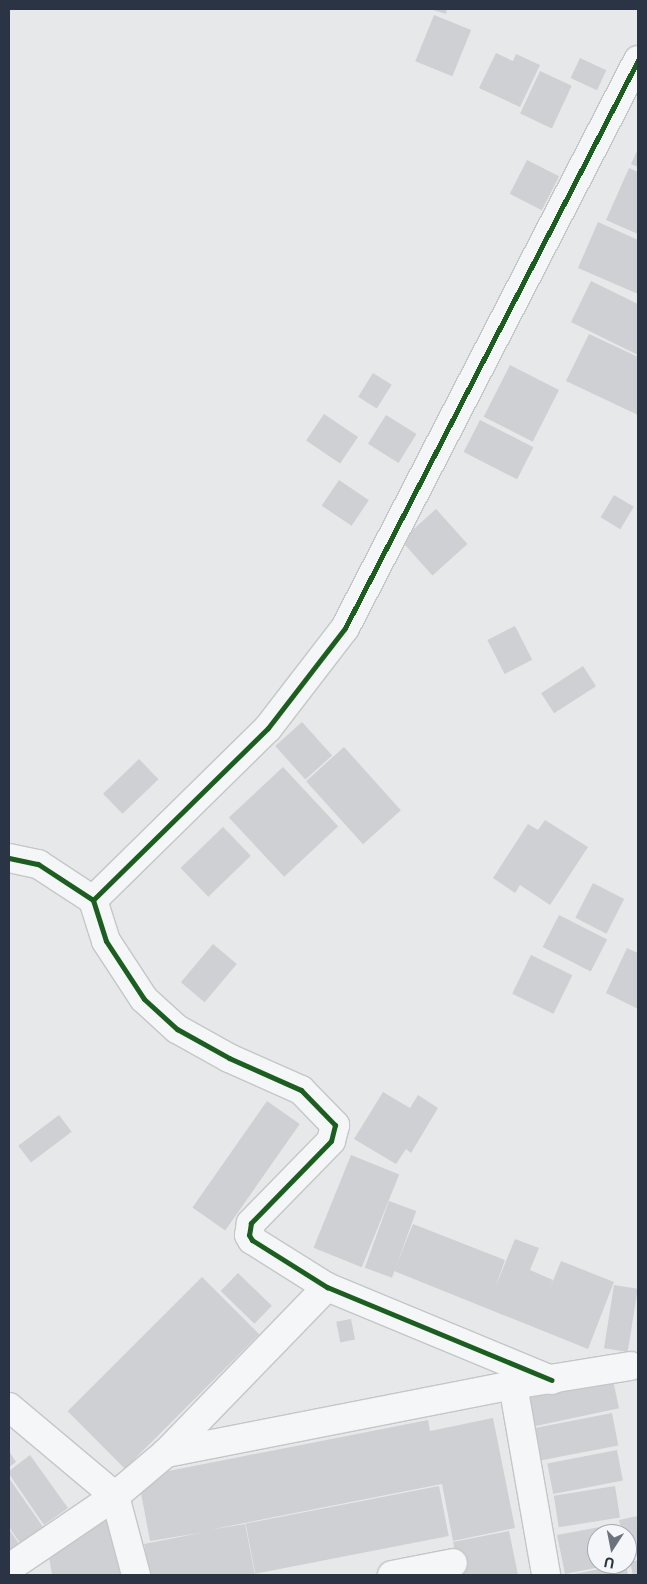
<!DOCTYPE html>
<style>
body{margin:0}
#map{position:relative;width:647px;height:1584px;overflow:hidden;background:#e6e8ea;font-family:Inter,sans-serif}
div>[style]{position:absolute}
.building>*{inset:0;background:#ced0d3;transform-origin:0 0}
.roads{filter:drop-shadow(1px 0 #c4c6c8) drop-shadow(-1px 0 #c4c6c8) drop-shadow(0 1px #c4c6c8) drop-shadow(0 -1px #c4c6c8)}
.street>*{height:28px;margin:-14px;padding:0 14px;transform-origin:14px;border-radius:14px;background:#f5f6f7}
.cycleway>*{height:5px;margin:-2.5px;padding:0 2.5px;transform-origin:2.5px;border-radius:2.5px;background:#1b5e20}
span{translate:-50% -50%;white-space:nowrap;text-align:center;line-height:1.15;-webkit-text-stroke:4.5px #f4f6f9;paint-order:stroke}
.frame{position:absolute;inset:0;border:10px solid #2b3445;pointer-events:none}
.north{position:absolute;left:587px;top:1524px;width:50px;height:50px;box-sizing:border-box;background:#f4f6f9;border:1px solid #a4a8b1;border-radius:50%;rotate:191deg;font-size:14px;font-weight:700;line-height:20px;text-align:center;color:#2b3445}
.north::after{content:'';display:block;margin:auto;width:18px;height:22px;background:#6c737f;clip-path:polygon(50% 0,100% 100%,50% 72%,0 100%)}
</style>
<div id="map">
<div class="building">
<i style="clip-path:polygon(430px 9px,447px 9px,446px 14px)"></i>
<i style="left:434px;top:15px;width:40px;height:50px;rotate:22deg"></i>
<i style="clip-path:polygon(496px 53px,513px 61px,516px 54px,540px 65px,520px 107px,479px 88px)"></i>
<i style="left:580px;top:58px;width:29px;height:22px;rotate:25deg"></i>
<i style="left:540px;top:71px;width:35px;height:47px;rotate:25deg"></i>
<i style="clip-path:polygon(638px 149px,638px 167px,631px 164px)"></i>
<i style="left:527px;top:160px;width:36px;height:38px;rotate:27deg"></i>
<i style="clip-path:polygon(629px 168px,638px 172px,638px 234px,606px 220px)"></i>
<i style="clip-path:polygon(598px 222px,638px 240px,638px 294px,578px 268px)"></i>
<i style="clip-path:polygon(591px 281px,638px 304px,638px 355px,571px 322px)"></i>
<i style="clip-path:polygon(589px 334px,638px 357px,638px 415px,566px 381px)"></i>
<i style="left:510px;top:365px;width:55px;height:58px;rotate:27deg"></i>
<i style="left:373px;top:373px;width:22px;height:28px;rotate:32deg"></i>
<i style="left:324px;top:414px;width:41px;height:32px;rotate:34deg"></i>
<i style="left:386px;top:415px;width:36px;height:34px;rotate:32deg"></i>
<i style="left:480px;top:420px;width:60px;height:36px;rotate:27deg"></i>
<i style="left:339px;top:480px;width:36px;height:31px;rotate:34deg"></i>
<i style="left:614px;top:495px;width:23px;height:26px;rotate:31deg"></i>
<i style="left:436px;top:509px;width:47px;height:47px;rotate:48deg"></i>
<i style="left:515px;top:626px;width:38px;height:31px;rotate:63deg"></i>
<i style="left:583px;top:666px;width:24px;height:50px;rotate:57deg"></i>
<i style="left:302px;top:722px;width:45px;height:36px;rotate:48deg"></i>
<i style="left:344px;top:747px;width:85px;height:51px;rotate:48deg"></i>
<i style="left:139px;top:759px;width:28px;height:50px;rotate:46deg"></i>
<i style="left:283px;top:767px;width:81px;height:74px;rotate:47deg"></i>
<i style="clip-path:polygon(545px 820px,588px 847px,550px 905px,520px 885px,515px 893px,493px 878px,528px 824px,538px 830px)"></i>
<i style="left:223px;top:827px;width:40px;height:59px;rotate:46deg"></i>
<i style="left:593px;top:883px;width:35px;height:39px;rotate:27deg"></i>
<i style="left:559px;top:915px;width:54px;height:36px;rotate:27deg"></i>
<i style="left:213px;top:944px;width:31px;height:50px;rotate:40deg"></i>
<i style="clip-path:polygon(627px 948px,638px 953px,638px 1009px,606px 993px)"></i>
<i style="left:531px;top:955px;width:46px;height:43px;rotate:26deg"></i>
<i style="clip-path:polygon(383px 1092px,410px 1108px,418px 1095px,438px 1108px,411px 1153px,406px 1149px,396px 1164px,354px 1139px)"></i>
<i style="left:267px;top:1101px;width:40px;height:130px;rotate:35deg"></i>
<i style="left:59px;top:1115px;width:21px;height:51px;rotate:53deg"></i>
<i style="left:351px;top:1155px;width:52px;height:100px;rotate:22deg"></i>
<i style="left:389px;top:1201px;width:29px;height:71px;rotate:20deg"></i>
<i style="clip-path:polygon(413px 1224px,505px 1260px,495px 1288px,515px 1239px,539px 1248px,530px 1270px,553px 1280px,549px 1291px,561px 1261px,614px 1282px,588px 1349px,394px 1271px)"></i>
<i style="left:238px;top:1273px;width:47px;height:25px;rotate:44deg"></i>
<i style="left:202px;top:1277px;width:81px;height:190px;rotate:45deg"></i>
<i style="left:614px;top:1285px;width:24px;height:64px;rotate:9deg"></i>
<i style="left:351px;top:1319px;width:21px;height:15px;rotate:79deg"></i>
<i style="left:613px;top:1380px;width:29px;height:90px;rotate:78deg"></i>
<i style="left:612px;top:1413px;width:33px;height:81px;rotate:79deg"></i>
<i style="clip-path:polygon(493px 1418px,515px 1528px,453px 1541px,442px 1484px,209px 1530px,245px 1524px,255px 1575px,150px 1575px,144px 1544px,205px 1532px,150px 1541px,138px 1477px,428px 1420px,430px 1431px)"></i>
<i style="left:617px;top:1450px;width:31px;height:71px;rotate:79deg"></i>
<i style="clip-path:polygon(9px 1451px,16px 1462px,9px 1467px)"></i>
<i style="clip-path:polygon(30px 1455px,68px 1508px,44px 1525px,9px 1474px,9px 1471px)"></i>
<i style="clip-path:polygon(9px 1478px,43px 1527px,20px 1543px,9px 1527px)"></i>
<i style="left:439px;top:1486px;width:51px;height:197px;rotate:79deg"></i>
<i style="left:615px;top:1486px;width:32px;height:62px;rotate:81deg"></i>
<i style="clip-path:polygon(108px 1513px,121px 1575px,52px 1575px,48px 1551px)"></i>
<i style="clip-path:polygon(638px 1516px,638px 1556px,627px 1558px,627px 1534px,622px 1534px,619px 1520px)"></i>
<i style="clip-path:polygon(616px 1524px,618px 1534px,597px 1534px,597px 1564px,610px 1565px,565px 1574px,557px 1535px)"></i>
<i style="clip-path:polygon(9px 1529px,19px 1544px,9px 1551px)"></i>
<i style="clip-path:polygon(509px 1531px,518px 1575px,460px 1575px,453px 1542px)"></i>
<i style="clip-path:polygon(638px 1560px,638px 1575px,633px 1575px,630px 1562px)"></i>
<i style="clip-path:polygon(626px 1564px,628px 1575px,574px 1575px,574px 1574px)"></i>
</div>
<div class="roads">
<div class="street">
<i style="left:9px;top:858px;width:30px;rotate:12deg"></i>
<i style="left:38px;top:864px;width:66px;rotate:33.2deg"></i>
<i style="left:93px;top:900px;width:245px;rotate:-44.5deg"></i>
<i style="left:268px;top:728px;width:126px;rotate:-52.4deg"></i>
<i style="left:345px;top:628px;width:639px;rotate:-62.71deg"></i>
<i style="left:93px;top:900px;width:43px;rotate:72.4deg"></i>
<i style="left:106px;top:941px;width:69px;rotate:56.8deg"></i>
<i style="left:144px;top:999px;width:45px;rotate:42.3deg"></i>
<i style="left:177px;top:1029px;width:60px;rotate:29.1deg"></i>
<i style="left:229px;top:1058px;width:79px;rotate:24deg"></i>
<i style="left:301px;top:1090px;width:49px;rotate:45.8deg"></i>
<i style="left:335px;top:1125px;width:16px;rotate:104deg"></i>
<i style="left:331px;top:1141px;width:115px;rotate:134.3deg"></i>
<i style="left:251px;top:1223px;width:12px;rotate:99deg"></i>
<i style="left:249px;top:1235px;width:6px;rotate:59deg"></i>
<i style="left:252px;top:1240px;width:89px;rotate:32.1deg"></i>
<i style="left:327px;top:1287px;width:243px;rotate:22.5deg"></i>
<i style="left:513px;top:1385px;width:193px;rotate:80.1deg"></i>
<i style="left:9px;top:1407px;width:138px;rotate:40deg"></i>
<i style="left:115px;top:1496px;width:82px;rotate:75.1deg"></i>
<i style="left:166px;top:1453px;width:354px;rotate:-11.1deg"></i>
<i style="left:513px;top:1385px;width:119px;rotate:-9.2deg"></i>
<i style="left:9px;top:1568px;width:128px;rotate:-34.2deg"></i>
<i style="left:115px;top:1496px;width:67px;rotate:-40.1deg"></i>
<i style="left:166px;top:1453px;width:231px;rotate:-45.9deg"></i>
<i style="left:392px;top:1575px;width:62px;rotate:-11.1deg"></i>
</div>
</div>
<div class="cycleway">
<i style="left:9px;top:858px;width:30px;rotate:12deg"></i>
<i style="left:38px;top:864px;width:66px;rotate:33.2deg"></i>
<i style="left:93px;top:900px;width:245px;rotate:-44.5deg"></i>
<i style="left:268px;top:728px;width:126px;rotate:-52.4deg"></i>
<i style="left:345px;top:628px;width:639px;rotate:-62.71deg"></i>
<i style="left:93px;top:900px;width:43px;rotate:72.4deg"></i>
<i style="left:106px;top:941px;width:69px;rotate:56.8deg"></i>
<i style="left:144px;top:999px;width:45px;rotate:42.3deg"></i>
<i style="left:177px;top:1029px;width:60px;rotate:29.1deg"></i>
<i style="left:229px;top:1058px;width:79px;rotate:24deg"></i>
<i style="left:301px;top:1090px;width:49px;rotate:45.8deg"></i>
<i style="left:335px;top:1125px;width:16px;rotate:104deg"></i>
<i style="left:331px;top:1141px;width:115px;rotate:134.3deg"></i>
<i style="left:251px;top:1223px;width:12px;rotate:99deg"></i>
<i style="left:249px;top:1235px;width:6px;rotate:59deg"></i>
<i style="left:252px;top:1240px;width:89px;rotate:32.1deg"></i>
<i style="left:327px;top:1287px;width:243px;rotate:22.5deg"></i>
</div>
<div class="frame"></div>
<div class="north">U</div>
</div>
